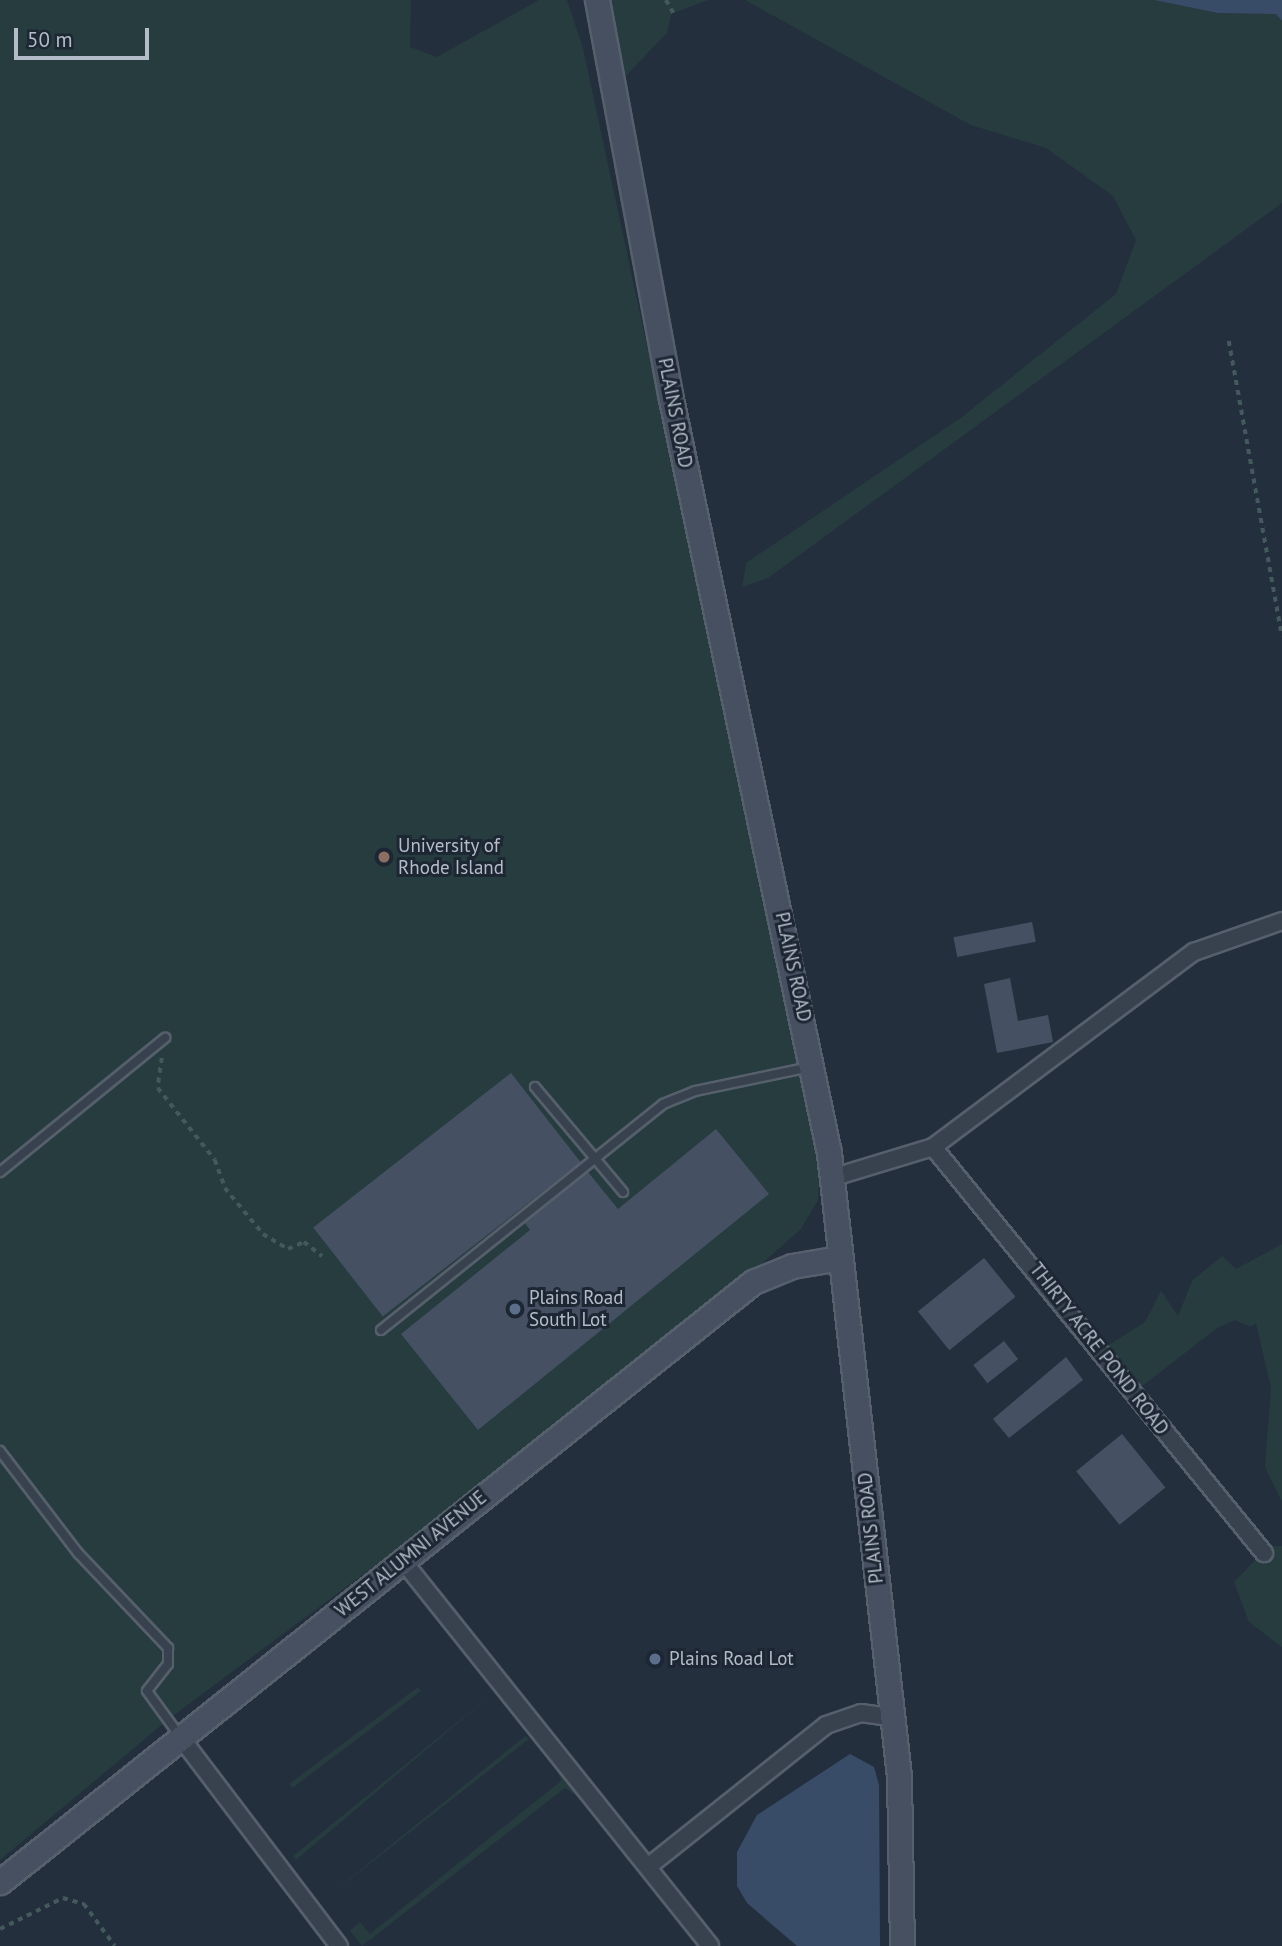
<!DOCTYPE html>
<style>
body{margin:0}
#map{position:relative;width:1282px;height:1946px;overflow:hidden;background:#242f3e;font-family:"PT Sans",sans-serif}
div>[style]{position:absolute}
.green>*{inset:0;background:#263c3f;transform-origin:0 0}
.water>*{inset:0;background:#394c67}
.building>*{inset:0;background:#455162;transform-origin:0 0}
.path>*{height:3.5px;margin-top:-1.75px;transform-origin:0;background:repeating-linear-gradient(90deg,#44595c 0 5px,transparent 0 10px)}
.roads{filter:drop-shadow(2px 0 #565f6c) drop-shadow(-2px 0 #565f6c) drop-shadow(0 2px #565f6c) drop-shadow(0 -2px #565f6c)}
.lane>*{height:8px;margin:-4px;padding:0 4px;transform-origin:4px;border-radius:4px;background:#38414e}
.street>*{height:16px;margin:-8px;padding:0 8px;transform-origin:8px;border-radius:8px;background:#38414e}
.secondary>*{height:23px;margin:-11.5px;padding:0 11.5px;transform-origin:11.5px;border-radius:11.5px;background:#465061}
.dots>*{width:19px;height:19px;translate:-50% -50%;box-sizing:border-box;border:4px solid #1d2633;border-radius:50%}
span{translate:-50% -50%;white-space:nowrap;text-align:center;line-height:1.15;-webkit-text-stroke:6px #1d2633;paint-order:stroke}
.street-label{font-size:19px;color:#b4bcc9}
.poi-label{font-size:19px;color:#b4bcc9}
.left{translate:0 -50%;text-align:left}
.scale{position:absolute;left:14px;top:28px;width:135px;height:32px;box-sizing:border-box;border:4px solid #b4bcc9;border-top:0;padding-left:9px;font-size:21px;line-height:24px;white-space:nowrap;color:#b4bcc9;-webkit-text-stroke:5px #1d2633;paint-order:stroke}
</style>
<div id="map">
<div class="green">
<i style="clip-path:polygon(0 0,411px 0,410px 47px,437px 57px,539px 0,567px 0,583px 48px,821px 1157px,818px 1200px,801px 1229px,660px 1354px,170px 1718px,0 1860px)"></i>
<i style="clip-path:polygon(599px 0,708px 0,671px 14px,667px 33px,620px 82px)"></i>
<i style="clip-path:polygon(745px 0,1154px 0,1218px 13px,1276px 14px,1282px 21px,1282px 203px,768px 578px,742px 587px,746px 563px,962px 417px,1116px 294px,1136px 240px,1113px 196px,1046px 148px,971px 125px)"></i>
<i style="clip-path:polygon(1282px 1244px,1282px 1502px,1265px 1467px,1271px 1388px,1256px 1323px,1251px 1327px,1235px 1320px,1217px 1328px,1136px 1391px,1101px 1350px,1145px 1322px,1161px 1291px,1178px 1316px,1192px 1281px,1222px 1256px,1236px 1269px)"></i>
<i style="clip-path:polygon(1282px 1546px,1282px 1647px,1249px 1622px,1234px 1582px,1268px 1547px)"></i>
<i style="left:418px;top:1687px;width:5px;height:161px;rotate:53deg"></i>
<i style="clip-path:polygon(492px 1694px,296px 1860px,293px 1856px)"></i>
<i style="clip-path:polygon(525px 1736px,529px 1739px,326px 1898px)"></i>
<i style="clip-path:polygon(556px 1767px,579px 1797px,565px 1788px,362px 1946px,350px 1931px,360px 1922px,370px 1934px,561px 1781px)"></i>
</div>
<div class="water">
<i style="clip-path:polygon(1154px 0,1282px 0,1282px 21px,1276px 14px,1218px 13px)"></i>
<i style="clip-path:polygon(850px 1754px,874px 1767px,879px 1785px,880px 1946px,797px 1946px,747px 1903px,737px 1886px,737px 1852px,757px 1815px)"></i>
</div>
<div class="building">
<i style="left:1032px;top:922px;width:20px;height:80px;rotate:79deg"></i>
<i style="clip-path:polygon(1010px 978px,1018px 1021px,1048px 1015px,1053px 1042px,997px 1053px,984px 984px)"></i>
<i style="left:511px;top:1073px;width:113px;height:251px;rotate:52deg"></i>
<i style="clip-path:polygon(716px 1129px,769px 1194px,478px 1430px,401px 1334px,530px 1230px,525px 1223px,588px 1172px,618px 1209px)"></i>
<i style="left:984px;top:1258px;width:50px;height:85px;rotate:51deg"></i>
<i style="left:1004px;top:1341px;width:23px;height:39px;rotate:52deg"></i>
<i style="clip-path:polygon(1066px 1357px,1083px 1380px,1009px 1438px,993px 1419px)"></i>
<i style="left:1122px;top:1434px;width:69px;height:59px;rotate:51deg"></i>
</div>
<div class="path">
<i style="left:666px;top:0;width:16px;rotate:60deg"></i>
<i style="left:1229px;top:341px;width:300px;rotate:79.8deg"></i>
<i style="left:162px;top:1058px;width:30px;rotate:98deg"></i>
<i style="left:158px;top:1088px;width:92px;rotate:51.6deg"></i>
<i style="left:215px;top:1160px;width:30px;rotate:70deg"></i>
<i style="left:225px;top:1188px;width:60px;rotate:50.4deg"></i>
<i style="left:263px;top:1234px;width:29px;rotate:31deg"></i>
<i style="left:288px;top:1249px;width:17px;rotate:-24deg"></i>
<i style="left:304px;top:1242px;width:23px;rotate:38deg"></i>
<i style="left:0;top:1929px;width:70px;rotate:-26.2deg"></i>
<i style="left:63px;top:1898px;width:22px;rotate:16deg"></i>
<i style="left:84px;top:1904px;width:52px;rotate:53.6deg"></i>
</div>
<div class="roads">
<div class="lane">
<i style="left:535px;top:1087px;width:137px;rotate:50deg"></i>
<i style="left:0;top:1172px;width:213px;rotate:-39.1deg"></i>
<i style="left:381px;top:1330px;width:361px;rotate:-38.7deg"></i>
<i style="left:663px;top:1104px;width:35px;rotate:-22deg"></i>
<i style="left:695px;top:1091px;width:117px;rotate:-11.8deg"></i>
<i style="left:0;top:1451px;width:128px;rotate:52.6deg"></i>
<i style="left:78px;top:1553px;width:131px;rotate:46.5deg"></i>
<i style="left:168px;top:1648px;width:16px;rotate:90deg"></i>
<i style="left:168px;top:1664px;width:34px;rotate:128deg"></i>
<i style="left:147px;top:1691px;width:54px;rotate:54deg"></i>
</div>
<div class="street">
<i style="left:933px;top:1147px;width:524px;rotate:50.81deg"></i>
<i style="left:831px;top:1178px;width:107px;rotate:-16.9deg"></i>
<i style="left:933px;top:1147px;width:326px;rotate:-36.8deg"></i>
<i style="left:1194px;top:952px;width:93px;rotate:-19.4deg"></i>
<i style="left:403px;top:1561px;width:492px;rotate:51.4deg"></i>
<i style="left:181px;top:1738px;width:261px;rotate:52.8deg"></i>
<i style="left:649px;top:1866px;width:226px;rotate:-38.5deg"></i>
<i style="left:826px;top:1725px;width:37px;rotate:-19deg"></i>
<i style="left:861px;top:1713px;width:29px;rotate:8deg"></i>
</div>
<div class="secondary">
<i style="left:597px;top:0;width:401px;rotate:79.5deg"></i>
<i style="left:670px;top:394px;width:775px;rotate:78.17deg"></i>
<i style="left:829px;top:1153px;width:627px;rotate:83.59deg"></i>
<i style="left:899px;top:1776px;width:170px;rotate:89deg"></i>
<i style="left:0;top:1882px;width:963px;rotate:-38.55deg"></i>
<i style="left:753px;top:1282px;width:42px;rotate:-22.3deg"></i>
<i style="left:792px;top:1266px;width:49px;rotate:-9.5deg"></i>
</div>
</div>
<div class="dots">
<i style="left:384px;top:857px;background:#8d6e63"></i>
<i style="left:515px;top:1309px;background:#5c6f8a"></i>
<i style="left:655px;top:1659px;background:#5c6f8a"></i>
</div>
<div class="street-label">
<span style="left:675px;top:413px;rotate:79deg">PLAINS ROAD</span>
<span style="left:793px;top:967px;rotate:78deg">PLAINS ROAD</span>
<span style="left:1099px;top:1349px;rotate:52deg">THIRTY ACRE POND ROAD</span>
<span style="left:871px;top:1528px;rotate:-96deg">PLAINS ROAD</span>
<span style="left:411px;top:1554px;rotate:-39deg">WEST ALUMNI AVENUE</span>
</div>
<div class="poi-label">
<span class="left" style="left:398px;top:857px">University of<br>Rhode Island</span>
<span class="left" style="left:529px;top:1309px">Plains Road<br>South Lot</span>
<span class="left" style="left:669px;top:1659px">Plains Road Lot</span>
</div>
<div class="scale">50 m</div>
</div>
